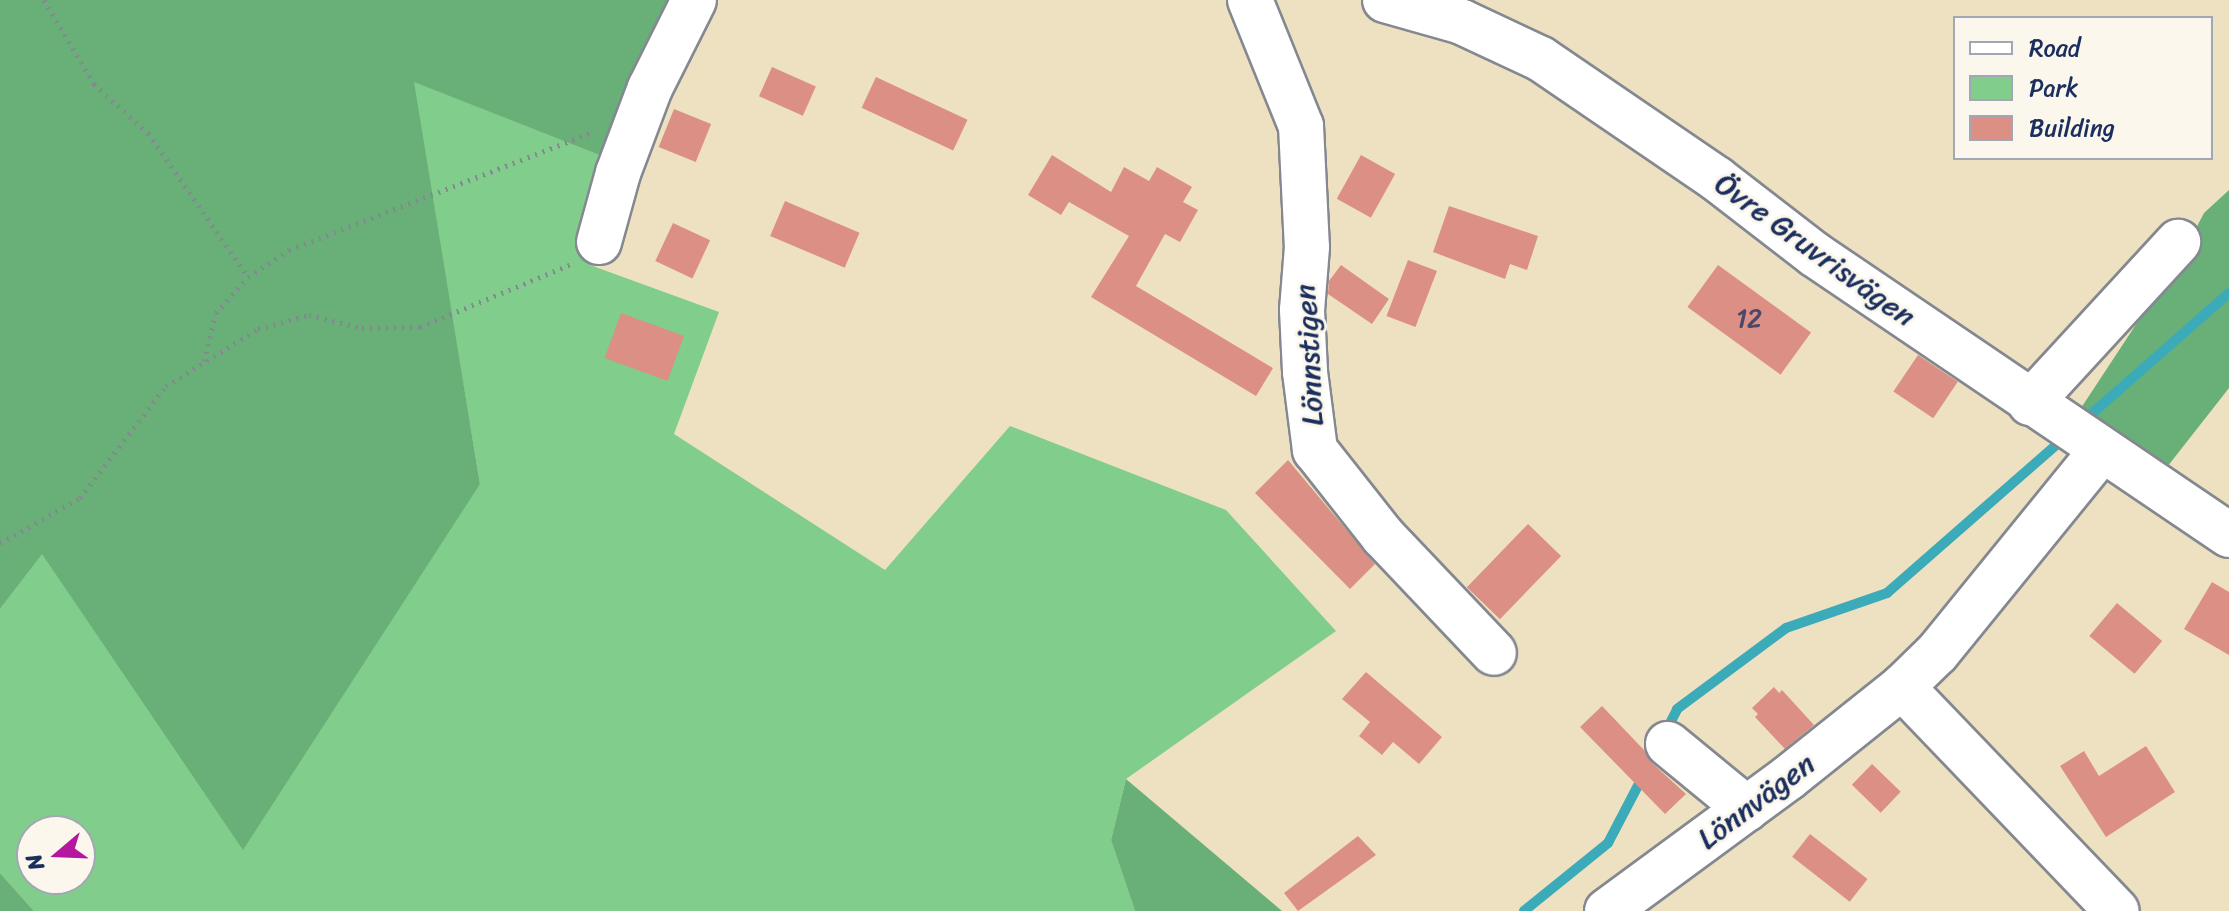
<!DOCTYPE html>
<meta charset="utf-8">
<style>
body{margin:0}
#map{position:relative;width:2229px;height:911px;overflow:hidden;background:#eee1c1;font-family:Sriracha,sans-serif}
div>[style]{position:absolute}
.green>*{inset:0;background:#81cd8b}
.forest>*{inset:0;background:#68b077}
.stream>*{height:10px;margin:-5px;padding:0 5px;transform-origin:5px;border-radius:5px;background:#3baab9}
.building>*{inset:0;background:#dc9085;transform-origin:0 0}
.path>*{height:5px;margin-top:-2.5px;transform-origin:0;background:repeating-linear-gradient(90deg,#848890 0 2px,transparent 0 8px)}
.roads{filter:drop-shadow(2px 0 #848890) drop-shadow(-2px 0 #848890) drop-shadow(0 2px #848890) drop-shadow(0 -2px #848890)}
.minor>*{height:44px;margin:-22px;padding:0 22px;transform-origin:22px;border-radius:22px;background:#fff}
span{translate:-50% -50%;white-space:nowrap;text-align:center;line-height:1.15;-webkit-text-stroke:6px #fbf7ec;paint-order:stroke}
.number-label{font-size:26px;color:#4b4768}
.number-label span{-webkit-text-stroke-width:0}
.street-label{font-size:30px;color:#1b2f5e}
.legend{position:absolute;left:1953px;top:16px;width:260px;height:144px;box-sizing:border-box;background:#fbf7ec;border:2px solid #a1a7b3;margin:0;padding:10px 14px;list-style:none;font-size:24px;color:#1b2f5e}
.legend li{display:flex;align-items:center;gap:16px;height:40px}
.legend b{width:40px;border:2px solid #a1a7b3}
.north{position:absolute;left:16px;top:815px;width:80px;height:80px;box-sizing:border-box;background:#fbf7ec;border:2px solid #a1a7b3;border-radius:50%;rotate:251deg;font-size:22px;font-weight:700;line-height:32px;text-align:center;color:#1b2f5e}
.north::after{content:'';display:block;margin:auto;width:28px;height:36px;background:#b5179e;clip-path:polygon(50% 0,100% 100%,50% 72%,0 100%)}
</style>
<div id="map">
<div class="green">
<i style="clip-path:polygon(evenodd,413px 81px,622px 164px,590px 265px,719px 312px,674px 434px,885px 570px,1010px 426px,1226px 510px,1336px 631px,1126px 779px,1111px 840px,1135px 911px,34px 911px,0 873px,0 609px,42px 553px,480px 484px,413px 81px,32px 831px,80px 831px,80px 879px,32px 879px,32px 831px)"></i>
</div>
<div class="forest">
<i style="clip-path:polygon(0 0,680px 0,622px 164px,414px 82px,480px 484px,243px 850px,42px 554px,0 609px)"></i>
<i style="clip-path:polygon(2229px 190px,2229px 388px,2160px 476px,2113px 447px,2081px 408px,2183px 253px,2204px 213px)"></i>
<i style="clip-path:polygon(1126px 779px,1282px 911px,1135px 911px,1111px 840px)"></i>
<i style="clip-path:polygon(0 873px,34px 911px,0 911px)"></i>
</div>
<div class="stream">
<i style="left:2080px;top:424px;width:198px;rotate:-41.3deg"></i>
<i style="left:1664px;top:735px;width:29px;rotate:-63deg"></i>
<i style="left:1677px;top:709px;width:136px;rotate:-36.6deg"></i>
<i style="left:1786px;top:628px;width:107px;rotate:-19.1deg"></i>
<i style="left:1887px;top:593px;width:237px;rotate:-41.2deg"></i>
<i style="left:1524px;top:911px;width:108px;rotate:-39deg"></i>
<i style="left:1608px;top:843px;width:78px;rotate:-62.4deg"></i>
</div>
<div class="building">
<i style="left:772px;top:67px;width:48px;height:32px;rotate:24deg"></i>
<i style="left:876px;top:77px;width:101px;height:34px;rotate:25deg"></i>
<i style="left:674px;top:109px;width:40px;height:41px;rotate:22deg"></i>
<i style="clip-path:polygon(1052px 155px,1111px 192px,1124px 167px,1149px 181px,1157px 167px,1192px 187px,1183px 202px,1198px 210px,1180px 242px,1165px 234px,1136px 286px,1273px 368px,1256px 396px,1091px 297px,1129px 236px,1069px 202px,1061px 215px,1028px 195px)"></i>
<i style="left:1361px;top:155px;width:39px;height:50px;rotate:29deg"></i>
<i style="left:785px;top:201px;width:81px;height:38px;rotate:23deg"></i>
<i style="clip-path:polygon(1449px 206px,1538px 236px,1527px 270px,1510px 264px,1505px 279px,1433px 252px)"></i>
<i style="left:673px;top:223px;width:41px;height:42px;rotate:25deg"></i>
<i style="left:1408px;top:260px;width:31px;height:60px;rotate:21deg"></i>
<i style="clip-path:polygon(1341px 265px,1389px 299px,1372px 324px,1328px 294px,1329px 281px)"></i>
<i style="left:1718px;top:265px;width:115px;height:52px;rotate:36deg"></i>
<i style="left:621px;top:313px;width:67px;height:48px;rotate:20deg"></i>
<i style="left:1918px;top:355px;width:48px;height:44px;rotate:34deg"></i>
<i style="clip-path:polygon(1288px 460px,1375px 564px,1350px 589px,1255px 493px)"></i>
<i style="left:1528px;top:524px;width:46px;height:88px;rotate:44deg"></i>
<i style="clip-path:polygon(2212px 582px,2229px 592px,2229px 655px,2184px 629px)"></i>
<i style="left:2117px;top:603px;width:59px;height:43px;rotate:40deg"></i>
<i style="clip-path:polygon(1366px 672px,1442px 737px,1419px 764px,1393px 742px,1382px 755px,1359px 736px,1370px 722px,1342px 699px)"></i>
<i style="clip-path:polygon(1774px 687px,1779px 693px,1782px 690px,1814px 725px,1785px 749px,1755px 717px,1758px 714px,1752px 708px)"></i>
<i style="clip-path:polygon(1602px 706px,1644px 750px,1652px 763px,1686px 794px,1665px 814px,1580px 727px)"></i>
<i style="clip-path:polygon(2146px 746px,2175px 792px,2106px 837px,2060px 766px,2084px 751px,2099px 776px)"></i>
<i style="left:1872px;top:764px;width:40px;height:29px;rotate:44deg"></i>
<i style="left:1810px;top:834px;width:73px;height:29px;rotate:38deg"></i>
<i style="clip-path:polygon(1358px 836px,1376px 855px,1298px 911px,1284px 893px)"></i>
</div>
<div class="path">
<i style="left:44px;top:0;width:98px;rotate:59.2deg"></i>
<i style="left:94px;top:84px;width:73px;rotate:42.2deg"></i>
<i style="left:148px;top:133px;width:175px;rotate:55.2deg"></i>
<i style="left:204px;top:361px;width:49px;rotate:-76deg"></i>
<i style="left:216px;top:313px;width:48px;rotate:-48.4deg"></i>
<i style="left:248px;top:277px;width:49px;rotate:-33.4deg"></i>
<i style="left:289px;top:250px;width:323px;rotate:-21.2deg"></i>
<i style="left:0;top:543px;width:92px;rotate:-29.4deg"></i>
<i style="left:80px;top:498px;width:141px;rotate:-52.5deg"></i>
<i style="left:166px;top:386px;width:108px;rotate:-31.8deg"></i>
<i style="left:258px;top:329px;width:53px;rotate:-15.4deg"></i>
<i style="left:309px;top:315px;width:55px;rotate:13.8deg"></i>
<i style="left:362px;top:328px;width:58px;rotate:-1deg"></i>
<i style="left:420px;top:327px;width:164px;rotate:-22.6deg"></i>
</div>
<div class="roads">
<div class="minor">
<i style="left:1250px;top:0;width:136px;rotate:68deg"></i>
<i style="left:1301px;top:126px;width:121px;rotate:87.2deg"></i>
<i style="left:1307px;top:247px;width:63px;rotate:94.5deg"></i>
<i style="left:1302px;top:310px;width:62px;rotate:87.2deg"></i>
<i style="left:1305px;top:372px;width:79px;rotate:82.7deg"></i>
<i style="left:1315px;top:450px;width:110px;rotate:51.7deg"></i>
<i style="left:1383px;top:536px;width:161px;rotate:46.5deg"></i>
<i style="left:1385px;top:0;width:80px;rotate:15.9deg"></i>
<i style="left:1462px;top:22px;width:87px;rotate:25.1deg"></i>
<i style="left:1541px;top:59px;width:213px;rotate:34.3deg"></i>
<i style="left:1717px;top:179px;width:123px;rotate:37.7deg"></i>
<i style="left:1814px;top:254px;width:501px;rotate:34.1deg"></i>
<i style="left:599px;top:242px;width:72px;rotate:-74.6deg"></i>
<i style="left:618px;top:173px;width:91px;rotate:-69.4deg"></i>
<i style="left:650px;top:88px;width:98px;rotate:-63.4deg"></i>
<i style="left:2030px;top:403px;width:219px;rotate:-47.4deg"></i>
<i style="left:1902px;top:687px;width:310px;rotate:46.2deg"></i>
<i style="left:1668px;top:744px;width:102px;rotate:39.4deg"></i>
<i style="left:1607px;top:911px;width:225px;rotate:-36.3deg"></i>
<i style="left:1788px;top:778px;width:146px;rotate:-38.6deg"></i>
<i style="left:1902px;top:687px;width:49px;rotate:-44.2deg"></i>
<i style="left:1937px;top:653px;width:260px;rotate:-50.9deg"></i>
</div>
</div>
<div class="number-label">
<span style="left:1749px;top:319px">12</span>
</div>
<div class="street-label">
<span style="left:1815px;top:250px;rotate:36deg">Övre Gruvrisvägen</span>
<span style="left:1309px;top:355px;rotate:-93deg">Lönnstigen</span>
<span style="left:1756px;top:801px;rotate:-37deg">Lönnvägen</span>
</div>
<ul class="legend">
<li><b style="height:10px;background:#fff"></b>Road</li>
<li><b style="height:22px;background:#81cd8b"></b>Park</li>
<li><b style="height:22px;background:#dc9085"></b>Building</li>
</ul>
<div class="north">N</div>
</div>
